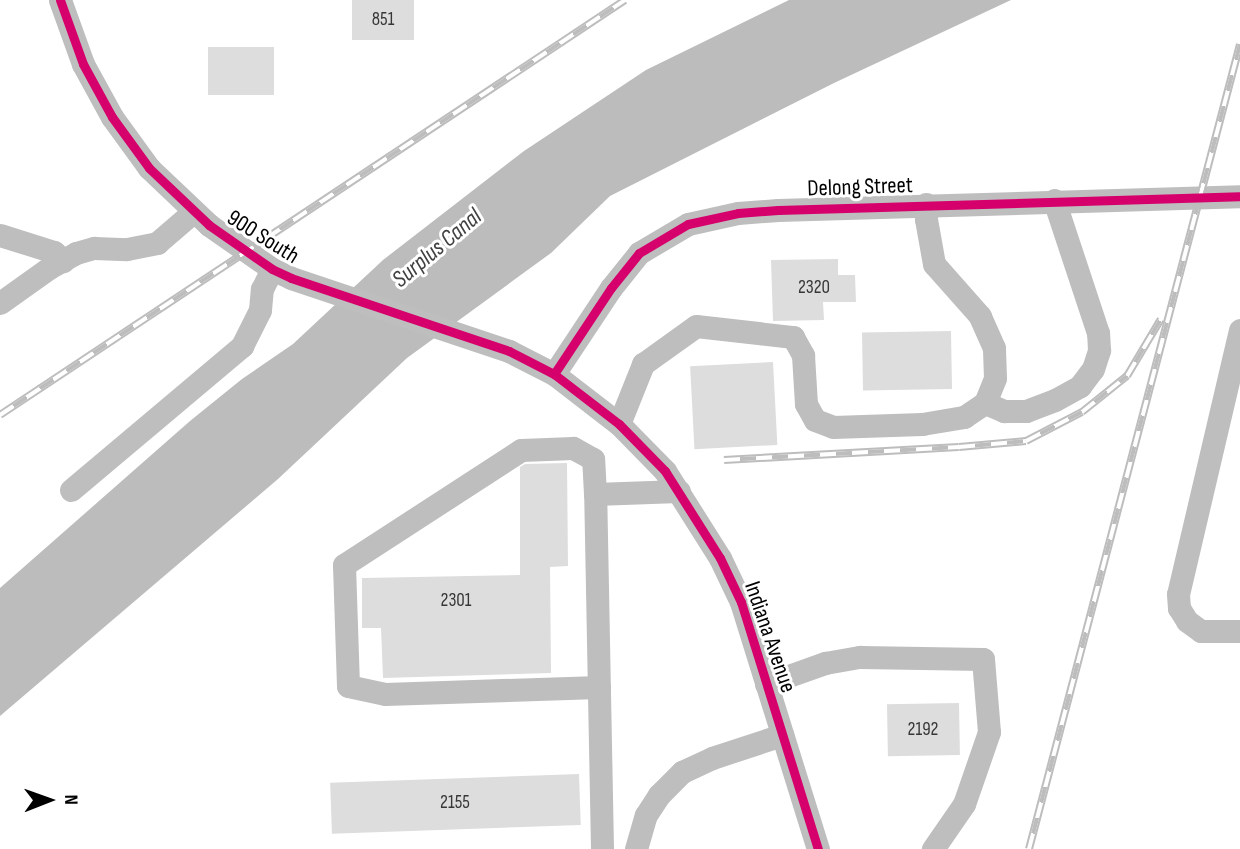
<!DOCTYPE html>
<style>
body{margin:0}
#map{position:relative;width:1240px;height:849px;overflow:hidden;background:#fff;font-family:"Sofia Sans Condensed",sans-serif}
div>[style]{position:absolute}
.water>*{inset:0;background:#bcbcbc}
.building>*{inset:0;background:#ddd;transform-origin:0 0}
.minor>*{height:23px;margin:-11.5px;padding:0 11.5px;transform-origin:11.5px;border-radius:11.5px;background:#bebebe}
.rail>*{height:8px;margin-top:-4px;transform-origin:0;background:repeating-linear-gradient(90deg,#fff 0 16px,#bdbdbd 0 32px);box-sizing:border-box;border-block:2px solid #bdbdbd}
.cycleway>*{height:9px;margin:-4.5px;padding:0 4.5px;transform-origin:4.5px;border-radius:4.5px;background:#d6006c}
span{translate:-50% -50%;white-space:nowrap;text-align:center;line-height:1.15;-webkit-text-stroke:6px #fff;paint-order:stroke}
.number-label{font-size:19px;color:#373737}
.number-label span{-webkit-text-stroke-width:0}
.street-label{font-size:23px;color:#000}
.water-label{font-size:24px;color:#414141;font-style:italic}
.north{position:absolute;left:14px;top:765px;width:70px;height:70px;-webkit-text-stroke:5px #fff;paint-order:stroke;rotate:89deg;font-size:19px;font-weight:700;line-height:28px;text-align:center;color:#000}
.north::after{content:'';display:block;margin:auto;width:24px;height:32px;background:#000;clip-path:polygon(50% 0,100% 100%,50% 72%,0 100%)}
</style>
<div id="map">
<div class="water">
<i style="clip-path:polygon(789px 0,1011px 0,834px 83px,610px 196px,551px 253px,407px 358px,278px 479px,0 716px,0 588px,190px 421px,242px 379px,293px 344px,383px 260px,524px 151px,646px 70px)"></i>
</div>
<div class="building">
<i style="left:352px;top:0;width:62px;height:40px"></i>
<i style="left:274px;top:47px;width:48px;height:66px;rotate:90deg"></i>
<i style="clip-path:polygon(838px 259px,838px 275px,855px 275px,856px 302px,823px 302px,824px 320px,773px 321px,771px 260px)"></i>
<i style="left:951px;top:331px;width:58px;height:89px;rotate:89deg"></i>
<i style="left:773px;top:362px;width:83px;height:83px;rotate:87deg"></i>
<i style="clip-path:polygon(567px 463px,568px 566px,550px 567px,551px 673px,383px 678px,381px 628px,362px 628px,362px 578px,520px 575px,520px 467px,525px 464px)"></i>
<i style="left:959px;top:703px;width:52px;height:72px;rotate:89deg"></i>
<i style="left:579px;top:774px;width:51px;height:249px;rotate:88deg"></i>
</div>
<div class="minor">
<i style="left:60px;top:0;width:68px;rotate:70.2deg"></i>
<i style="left:83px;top:64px;width:60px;rotate:61.3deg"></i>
<i style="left:112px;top:117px;width:63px;rotate:54deg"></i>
<i style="left:149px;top:168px;width:83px;rotate:43.5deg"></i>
<i style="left:209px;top:225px;width:77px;rotate:34.9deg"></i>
<i style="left:272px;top:269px;width:21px;rotate:25deg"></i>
<i style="left:291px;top:278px;width:230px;rotate:18.5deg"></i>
<i style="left:509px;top:351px;width:51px;rotate:27.1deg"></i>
<i style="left:554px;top:374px;width:82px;rotate:37.6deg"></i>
<i style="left:619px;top:424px;width:66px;rotate:45.6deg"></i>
<i style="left:665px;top:471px;width:103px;rotate:57.7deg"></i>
<i style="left:720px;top:558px;width:49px;rotate:64.5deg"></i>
<i style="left:741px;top:602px;width:259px;rotate:72.7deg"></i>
<i style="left:0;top:235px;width:57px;rotate:17.5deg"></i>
<i style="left:54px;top:252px;width:13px;rotate:45deg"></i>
<i style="left:0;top:303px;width:60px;rotate:-35.5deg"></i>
<i style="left:49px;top:268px;width:31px;rotate:-29deg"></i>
<i style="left:76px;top:253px;width:19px;rotate:-16deg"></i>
<i style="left:94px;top:248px;width:33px;rotate:2deg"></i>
<i style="left:127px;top:249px;width:31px;rotate:-11deg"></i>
<i style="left:157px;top:243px;width:48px;rotate:-40.7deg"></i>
<i style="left:1240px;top:330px;width:271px;rotate:103.2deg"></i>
<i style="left:1178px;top:594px;width:14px;rotate:86deg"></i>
<i style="left:1179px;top:608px;width:15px;rotate:58deg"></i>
<i style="left:1187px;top:621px;width:17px;rotate:36deg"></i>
<i style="left:1201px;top:631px;width:39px"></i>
<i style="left:554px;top:374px;width:103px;rotate:-56.5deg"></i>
<i style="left:611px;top:288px;width:45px;rotate:-51.3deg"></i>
<i style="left:639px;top:253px;width:57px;rotate:-30.6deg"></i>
<i style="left:688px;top:224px;width:51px;rotate:-12.4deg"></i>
<i style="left:738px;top:213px;width:40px;rotate:-4.3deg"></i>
<i style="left:778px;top:210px;width:462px;rotate:-1.7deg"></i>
<i style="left:985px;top:403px;width:21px;rotate:23deg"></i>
<i style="left:1004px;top:411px;width:22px"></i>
<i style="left:1026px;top:411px;width:31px;rotate:-21deg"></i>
<i style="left:1055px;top:400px;width:29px;rotate:-29deg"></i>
<i style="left:1080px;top:386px;width:21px;rotate:-53deg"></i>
<i style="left:1093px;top:369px;width:20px;rotate:-72deg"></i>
<i style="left:1099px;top:350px;width:17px;rotate:-93deg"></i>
<i style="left:1098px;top:333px;width:140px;rotate:-108.3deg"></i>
<i style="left:619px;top:424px;width:65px;rotate:-68.2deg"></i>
<i style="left:643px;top:364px;width:65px;rotate:-35.6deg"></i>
<i style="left:696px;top:326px;width:98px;rotate:6.5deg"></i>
<i style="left:793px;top:337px;width:21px;rotate:61deg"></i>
<i style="left:803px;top:355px;width:49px;rotate:86.5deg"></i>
<i style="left:806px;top:404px;width:18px;rotate:61deg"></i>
<i style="left:815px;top:420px;width:19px;rotate:21deg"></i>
<i style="left:833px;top:427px;width:89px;rotate:-1.9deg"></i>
<i style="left:922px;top:424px;width:43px;rotate:-9.5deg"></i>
<i style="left:964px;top:417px;width:25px;rotate:-34deg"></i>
<i style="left:985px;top:403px;width:27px;rotate:-68deg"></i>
<i style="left:995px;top:378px;width:30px;rotate:-92deg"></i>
<i style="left:994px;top:348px;width:35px;rotate:-114deg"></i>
<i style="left:980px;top:316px;width:69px;rotate:-131.5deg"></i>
<i style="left:934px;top:264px;width:46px;rotate:-100.1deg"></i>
<i style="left:926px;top:219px;width:15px;rotate:-90deg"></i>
<i style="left:71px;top:490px;width:224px;rotate:-40.1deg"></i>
<i style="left:242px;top:346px;width:40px;rotate:-63.4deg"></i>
<i style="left:260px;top:310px;width:21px;rotate:-85deg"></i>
<i style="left:262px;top:289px;width:22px;rotate:-63deg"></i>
<i style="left:595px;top:494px;width:35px;rotate:-93deg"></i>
<i style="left:593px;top:459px;width:23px;rotate:-151deg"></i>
<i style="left:573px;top:448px;width:52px;rotate:177.8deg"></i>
<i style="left:521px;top:450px;width:211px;rotate:147deg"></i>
<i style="left:344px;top:565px;width:121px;rotate:88.1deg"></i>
<i style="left:348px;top:686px;width:38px;rotate:12deg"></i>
<i style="left:385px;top:694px;width:214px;rotate:-1.9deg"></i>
<i style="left:766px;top:684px;width:63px;rotate:-19.6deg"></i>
<i style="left:825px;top:663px;width:36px;rotate:-10deg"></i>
<i style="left:860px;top:657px;width:123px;rotate:0.9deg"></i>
<i style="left:983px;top:659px;width:73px;rotate:85.3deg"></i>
<i style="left:989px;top:732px;width:76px;rotate:109.1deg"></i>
<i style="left:964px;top:804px;width:55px;rotate:124.6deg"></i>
<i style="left:602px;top:849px;width:355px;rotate:-91.1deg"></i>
<i style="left:595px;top:494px;width:84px;rotate:-2deg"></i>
<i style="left:636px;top:849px;width:35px;rotate:-74deg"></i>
<i style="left:646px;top:815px;width:24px;rotate:-57deg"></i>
<i style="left:659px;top:795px;width:33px;rotate:-45deg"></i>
<i style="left:682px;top:772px;width:33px;rotate:-25deg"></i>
<i style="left:712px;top:758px;width:74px;rotate:-18.2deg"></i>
</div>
<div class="rail">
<i style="left:0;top:415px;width:750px;rotate:-33.58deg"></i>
<i style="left:724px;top:460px;width:235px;rotate:-3.2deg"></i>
<i style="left:959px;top:447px;width:67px;rotate:-5.1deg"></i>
<i style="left:1026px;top:441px;width:63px;rotate:-27.4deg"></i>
<i style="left:1082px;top:412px;width:58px;rotate:-38.7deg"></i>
<i style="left:1127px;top:376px;width:66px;rotate:-59.2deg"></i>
<i style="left:1029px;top:849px;width:832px;rotate:-75.31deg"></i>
</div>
<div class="cycleway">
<i style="left:60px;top:0;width:68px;rotate:70.2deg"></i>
<i style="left:83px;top:64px;width:60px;rotate:61.3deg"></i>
<i style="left:112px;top:117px;width:63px;rotate:54deg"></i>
<i style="left:149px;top:168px;width:83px;rotate:43.5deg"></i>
<i style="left:209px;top:225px;width:77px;rotate:34.9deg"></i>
<i style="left:272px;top:269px;width:21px;rotate:25deg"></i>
<i style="left:291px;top:278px;width:230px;rotate:18.5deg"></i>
<i style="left:509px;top:351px;width:51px;rotate:27.1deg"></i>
<i style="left:554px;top:374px;width:82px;rotate:37.6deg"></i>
<i style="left:619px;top:424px;width:66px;rotate:45.6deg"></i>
<i style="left:665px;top:471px;width:103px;rotate:57.7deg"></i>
<i style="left:720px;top:558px;width:49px;rotate:64.5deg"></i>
<i style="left:741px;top:602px;width:259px;rotate:72.7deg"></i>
<i style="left:554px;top:374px;width:103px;rotate:-56.5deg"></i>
<i style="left:611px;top:288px;width:45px;rotate:-51.3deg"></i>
<i style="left:639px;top:253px;width:57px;rotate:-30.6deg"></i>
<i style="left:688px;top:224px;width:51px;rotate:-12.4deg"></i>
<i style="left:738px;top:213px;width:40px;rotate:-4.3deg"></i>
<i style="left:778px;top:210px;width:462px;rotate:-1.7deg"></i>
</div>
<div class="number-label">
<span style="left:383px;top:20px">851</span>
<span style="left:814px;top:288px">2320</span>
<span style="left:456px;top:601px">2301</span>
<span style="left:923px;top:730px">2192</span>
<span style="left:455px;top:803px">2155</span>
</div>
<div class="street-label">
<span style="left:860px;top:187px;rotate:-2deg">Delong Street</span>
<span style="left:263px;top:237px;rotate:32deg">900 South</span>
<span style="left:770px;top:637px;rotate:71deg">Indiana Avenue</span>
</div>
<div class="water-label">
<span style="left:437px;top:248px;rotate:-40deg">Surplus Canal</span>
</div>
<div class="north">N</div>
</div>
